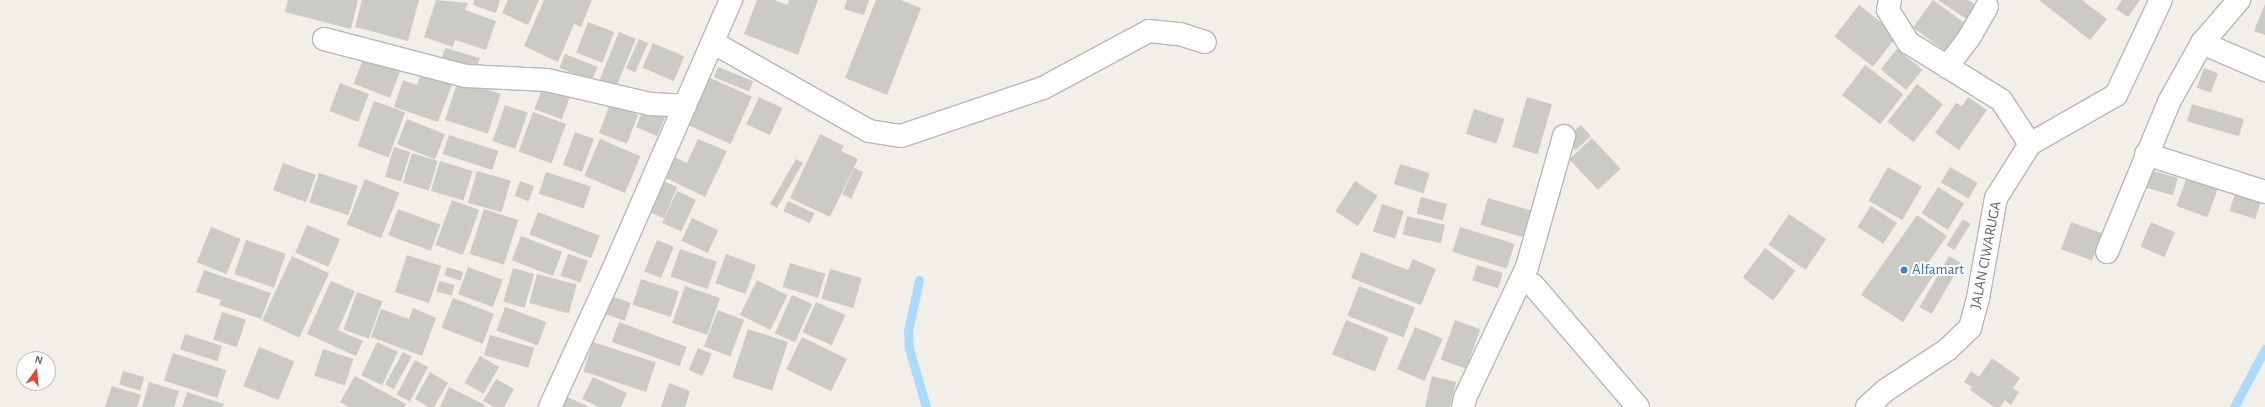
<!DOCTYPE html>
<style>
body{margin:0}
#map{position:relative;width:2265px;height:407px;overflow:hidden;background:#f1efe8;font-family:"Alegreya Sans",sans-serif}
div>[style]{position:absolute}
.stream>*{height:9px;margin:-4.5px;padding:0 4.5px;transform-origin:4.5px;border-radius:4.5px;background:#aadaff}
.building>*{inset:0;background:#cccac5;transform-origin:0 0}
.roads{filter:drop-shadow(1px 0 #b5b8bc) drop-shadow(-1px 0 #b5b8bc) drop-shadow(0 1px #b5b8bc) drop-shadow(0 -1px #b5b8bc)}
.minor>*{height:22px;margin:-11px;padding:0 11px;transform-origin:11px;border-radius:11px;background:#fff}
.dots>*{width:11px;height:11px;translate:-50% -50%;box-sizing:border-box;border:2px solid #fff;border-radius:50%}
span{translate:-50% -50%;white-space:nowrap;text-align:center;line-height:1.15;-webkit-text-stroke:4px #fff;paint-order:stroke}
.street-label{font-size:15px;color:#5f6368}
.shop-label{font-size:15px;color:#366cbe}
.left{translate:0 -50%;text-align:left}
.north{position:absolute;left:16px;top:351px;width:40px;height:40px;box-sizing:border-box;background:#fff;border:1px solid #bfc1c3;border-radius:50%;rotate:15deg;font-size:11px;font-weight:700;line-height:16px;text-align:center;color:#5f6368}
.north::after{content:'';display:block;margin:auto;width:14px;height:18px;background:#ea4335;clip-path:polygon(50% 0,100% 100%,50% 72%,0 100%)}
</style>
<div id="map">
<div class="stream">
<i style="left:919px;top:280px;width:52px;rotate:102.2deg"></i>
<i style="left:908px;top:331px;width:17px;rotate:87deg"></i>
<i style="left:909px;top:348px;width:61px;rotate:73.9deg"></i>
<i style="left:2234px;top:407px;width:66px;rotate:-61.9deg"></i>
</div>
<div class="building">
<i style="clip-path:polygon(288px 0,358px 0,351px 29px,285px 12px)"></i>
<i style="clip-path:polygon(362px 0,419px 0,408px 41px,355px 27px)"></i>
<i style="clip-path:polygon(436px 0,468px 3px,465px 10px,496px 21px,486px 50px,455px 40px,453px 47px,424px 37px)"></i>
<i style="clip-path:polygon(474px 0,500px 0,496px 13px,473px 5px)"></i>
<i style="clip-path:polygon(508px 0,539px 0,528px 25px,502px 13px)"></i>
<i style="clip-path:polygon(544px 0,592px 0,581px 27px,574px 24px,558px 62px,524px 46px)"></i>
<i style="clip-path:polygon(757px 0,774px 0,787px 5px,789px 0,818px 0,798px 55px,744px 34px)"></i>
<i style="clip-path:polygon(847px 0,869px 0,864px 15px,844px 9px)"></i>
<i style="clip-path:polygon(876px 0,901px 0,921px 8px,887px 95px,845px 78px)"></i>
<i style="left:1933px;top:0;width:42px;height:34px;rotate:36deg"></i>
<i style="clip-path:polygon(1938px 0,1968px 0,1978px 6px,1968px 20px)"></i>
<i style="clip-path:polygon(2039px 0,2082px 0,2107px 19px,2090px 40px)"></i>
<i style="clip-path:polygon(2122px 0,2140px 0,2128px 17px,2116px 9px)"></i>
<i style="clip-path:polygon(2265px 4px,2265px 35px,2254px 31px)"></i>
<i style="left:1859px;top:5px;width:49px;height:40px;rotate:38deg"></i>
<i style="left:588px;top:22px;width:28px;height:33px;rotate:21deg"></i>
<i style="left:619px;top:32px;width:18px;height:52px;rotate:22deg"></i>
<i style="left:639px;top:39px;width:10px;height:32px;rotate:24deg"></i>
<i style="left:653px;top:43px;width:34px;height:27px;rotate:23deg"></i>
<i style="left:445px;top:48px;width:36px;height:16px;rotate:16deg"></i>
<i style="left:1897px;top:49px;width:33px;height:26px;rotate:39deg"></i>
<i style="left:365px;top:54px;width:39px;height:32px;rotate:21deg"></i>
<i style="left:565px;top:54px;width:35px;height:15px;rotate:22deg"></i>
<i style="left:1865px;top:65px;width:48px;height:38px;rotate:37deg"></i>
<i style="left:718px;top:67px;width:38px;height:11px;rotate:22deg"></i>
<i style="left:2204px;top:68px;width:15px;height:21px;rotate:20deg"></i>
<i style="clip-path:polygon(422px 71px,453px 82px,438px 122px,394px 107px,403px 80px,417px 85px)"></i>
<i style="left:708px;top:77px;width:48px;height:52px;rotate:24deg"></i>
<i style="left:458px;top:80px;width:45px;height:42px;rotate:18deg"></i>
<i style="left:340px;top:83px;width:31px;height:30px;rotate:21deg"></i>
<i style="left:544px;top:83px;width:29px;height:28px;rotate:20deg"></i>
<i style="left:1917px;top:84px;width:33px;height:48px;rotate:38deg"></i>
<i style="left:759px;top:97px;width:26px;height:30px;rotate:25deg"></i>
<i style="left:1527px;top:97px;width:26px;height:52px;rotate:16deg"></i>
<i style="clip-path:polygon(1968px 97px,1987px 110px,1959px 150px,1935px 133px,1956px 103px,1962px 106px)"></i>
<i style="left:374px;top:101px;width:33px;height:48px;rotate:20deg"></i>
<i style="left:610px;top:104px;width:30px;height:31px;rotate:21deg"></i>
<i style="left:2192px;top:104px;width:54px;height:18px;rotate:16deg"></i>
<i style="left:505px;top:105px;width:24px;height:38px;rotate:19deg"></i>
<i style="clip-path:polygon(669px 109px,657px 136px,636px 127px,643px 110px)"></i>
<i style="left:1474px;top:109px;width:32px;height:26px;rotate:18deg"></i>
<i style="left:533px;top:112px;width:35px;height:42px;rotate:20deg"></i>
<i style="left:407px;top:119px;width:41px;height:27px;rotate:22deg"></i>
<i style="left:1581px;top:125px;width:15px;height:21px;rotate:48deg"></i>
<i style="left:575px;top:132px;width:20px;height:35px;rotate:20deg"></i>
<i style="clip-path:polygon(820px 134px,844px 146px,841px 151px,858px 159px,830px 217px,790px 198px)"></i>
<i style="left:449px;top:135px;width:52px;height:20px;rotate:18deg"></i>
<i style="left:1592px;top:138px;width:42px;height:31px;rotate:47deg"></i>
<i style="left:600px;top:139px;width:44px;height:40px;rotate:23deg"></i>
<i style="clip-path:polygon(698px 139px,727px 151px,705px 197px,662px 176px,672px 156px,687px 163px)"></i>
<i style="left:394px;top:147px;width:17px;height:31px;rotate:17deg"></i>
<i style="left:412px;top:153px;width:27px;height:31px;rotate:17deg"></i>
<i style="left:796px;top:159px;width:8px;height:52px;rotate:30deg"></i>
<i style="left:440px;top:161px;width:34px;height:31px;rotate:17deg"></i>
<i style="left:283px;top:163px;width:35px;height:29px;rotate:20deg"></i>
<i style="left:1400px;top:164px;width:31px;height:21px;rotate:17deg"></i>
<i style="left:1888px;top:167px;width:39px;height:39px;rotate:30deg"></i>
<i style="left:1950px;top:167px;width:32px;height:18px;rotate:30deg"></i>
<i style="left:854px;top:168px;width:10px;height:29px;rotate:24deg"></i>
<i style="left:2150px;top:170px;width:29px;height:18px;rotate:16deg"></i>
<i style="left:477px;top:171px;width:35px;height:33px;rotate:16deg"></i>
<i style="left:546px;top:172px;width:47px;height:23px;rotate:18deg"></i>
<i style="left:319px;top:173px;width:41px;height:31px;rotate:18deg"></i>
<i style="left:2188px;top:174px;width:33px;height:34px;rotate:20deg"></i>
<i style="left:656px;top:178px;width:23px;height:34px;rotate:23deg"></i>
<i style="left:365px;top:179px;width:37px;height:49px;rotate:22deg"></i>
<i style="left:520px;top:181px;width:15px;height:16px;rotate:20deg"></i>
<i style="left:1355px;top:181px;width:27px;height:36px;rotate:33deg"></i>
<i style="left:1938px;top:187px;width:31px;height:31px;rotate:32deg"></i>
<i style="left:2236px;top:190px;width:27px;height:22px;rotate:17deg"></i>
<i style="left:677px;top:191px;width:21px;height:35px;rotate:25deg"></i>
<i style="left:1421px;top:197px;width:27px;height:17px;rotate:15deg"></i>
<i style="left:1488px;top:198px;width:46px;height:28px;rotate:16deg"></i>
<i style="left:452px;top:200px;width:29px;height:48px;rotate:20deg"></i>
<i style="left:788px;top:201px;width:29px;height:11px;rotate:25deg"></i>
<i style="left:1382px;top:204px;width:23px;height:29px;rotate:18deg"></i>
<i style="left:1871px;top:206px;width:31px;height:25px;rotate:33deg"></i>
<i style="left:398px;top:209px;width:45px;height:28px;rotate:20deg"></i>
<i style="left:484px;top:209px;width:36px;height:47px;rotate:18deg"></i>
<i style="left:538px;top:212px;width:66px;height:24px;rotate:21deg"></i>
<i style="left:1789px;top:214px;width:45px;height:37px;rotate:34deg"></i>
<i style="clip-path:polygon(1917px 215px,1947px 236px,1925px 267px,1935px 273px,1903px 322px,1861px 295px)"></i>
<i style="left:1407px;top:216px;width:39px;height:19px;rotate:13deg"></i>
<i style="left:692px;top:218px;width:29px;height:25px;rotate:25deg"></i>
<i style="left:1963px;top:219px;width:9px;height:31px;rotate:32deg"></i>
<i style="left:2071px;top:222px;width:33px;height:29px;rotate:20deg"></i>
<i style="left:2151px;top:222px;width:26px;height:27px;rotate:23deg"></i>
<i style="left:307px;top:225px;width:36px;height:30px;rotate:23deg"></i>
<i style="left:211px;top:227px;width:32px;height:38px;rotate:22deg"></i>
<i style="left:1460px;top:227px;width:57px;height:26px;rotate:17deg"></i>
<i style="left:521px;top:236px;width:44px;height:26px;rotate:21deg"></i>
<i style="left:246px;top:240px;width:42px;height:36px;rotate:19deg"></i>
<i style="left:657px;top:240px;width:18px;height:34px;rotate:22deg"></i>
<i style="left:1765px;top:248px;width:38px;height:37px;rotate:37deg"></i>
<i style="left:680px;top:249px;width:39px;height:29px;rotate:19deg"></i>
<i style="clip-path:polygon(1361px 252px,1408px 270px,1413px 259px,1436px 269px,1421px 305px,1351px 278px)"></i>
<i style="left:568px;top:254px;width:21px;height:23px;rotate:19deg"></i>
<i style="left:726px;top:254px;width:32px;height:31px;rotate:20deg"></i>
<i style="left:407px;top:255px;width:36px;height:39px;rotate:18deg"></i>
<i style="left:292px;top:256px;width:41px;height:71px;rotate:25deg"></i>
<i style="left:1949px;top:256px;width:14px;height:59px;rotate:30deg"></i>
<i style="left:790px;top:263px;width:37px;height:25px;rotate:17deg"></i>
<i style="left:1477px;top:265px;width:27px;height:16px;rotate:17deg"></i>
<i style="left:447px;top:267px;width:17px;height:9px;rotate:17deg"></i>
<i style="left:468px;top:267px;width:37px;height:29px;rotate:20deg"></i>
<i style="left:513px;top:268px;width:22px;height:35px;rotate:16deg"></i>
<i style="left:830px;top:269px;width:33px;height:31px;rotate:16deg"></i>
<i style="clip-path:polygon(204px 270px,271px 293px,261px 319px,219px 305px,221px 300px,196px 292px)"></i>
<i style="left:537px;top:274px;width:41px;height:30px;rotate:15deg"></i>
<i style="left:641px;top:279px;width:40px;height:27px;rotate:18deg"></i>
<i style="left:757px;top:280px;width:34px;height:39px;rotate:26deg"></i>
<i style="clip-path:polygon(331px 281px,355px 291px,338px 330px,363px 341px,356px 356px,307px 334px)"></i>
<i style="left:439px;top:281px;width:16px;height:11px;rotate:14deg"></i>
<i style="left:685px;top:286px;width:37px;height:39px;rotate:19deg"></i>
<i style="left:1359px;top:286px;width:60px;height:32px;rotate:21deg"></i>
<i style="left:357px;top:292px;width:27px;height:40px;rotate:20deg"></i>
<i style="left:792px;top:295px;width:22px;height:42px;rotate:24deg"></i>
<i style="left:611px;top:296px;width:21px;height:19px;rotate:19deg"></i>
<i style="left:453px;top:298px;width:44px;height:32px;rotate:21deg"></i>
<i style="left:816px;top:302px;width:32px;height:33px;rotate:24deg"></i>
<i style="left:505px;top:307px;width:44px;height:25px;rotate:20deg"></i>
<i style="clip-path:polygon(413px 308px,436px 318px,422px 356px,371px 337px,381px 309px,409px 319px)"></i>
<i style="left:718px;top:310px;width:28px;height:39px;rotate:21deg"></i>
<i style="left:222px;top:312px;width:25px;height:29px;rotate:18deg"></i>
<i style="left:1346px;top:320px;width:46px;height:37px;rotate:22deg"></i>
<i style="left:1455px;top:320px;width:27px;height:42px;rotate:20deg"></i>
<i style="left:619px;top:322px;width:72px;height:21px;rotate:20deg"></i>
<i style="left:1415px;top:327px;width:30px;height:46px;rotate:23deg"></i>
<i style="left:748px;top:329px;width:42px;height:51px;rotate:18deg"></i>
<i style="left:185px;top:334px;width:39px;height:16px;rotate:18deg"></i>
<i style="left:490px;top:335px;width:46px;height:21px;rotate:16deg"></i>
<i style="left:802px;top:337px;width:50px;height:36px;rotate:26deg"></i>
<i style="left:377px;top:342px;width:23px;height:37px;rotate:25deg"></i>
<i style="left:593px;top:342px;width:66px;height:31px;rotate:18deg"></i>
<i style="left:259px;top:347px;width:38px;height:42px;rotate:22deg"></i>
<i style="left:698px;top:348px;width:15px;height:24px;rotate:23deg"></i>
<i style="left:323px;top:349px;width:32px;height:28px;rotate:18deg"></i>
<i style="left:403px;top:352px;width:10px;height:37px;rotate:29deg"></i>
<i style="left:173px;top:353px;width:56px;height:29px;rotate:18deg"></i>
<i style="left:480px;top:356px;width:22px;height:31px;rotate:30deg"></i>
<i style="clip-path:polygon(1992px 358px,2020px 378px,2013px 388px,2019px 392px,2011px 405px,2005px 400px,2000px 407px,1994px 407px,1970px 390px,1972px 387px,1964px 382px,1971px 371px,1979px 377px)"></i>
<i style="left:415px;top:360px;width:15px;height:39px;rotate:28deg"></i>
<i style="left:123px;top:371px;width:22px;height:14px;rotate:16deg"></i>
<i style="clip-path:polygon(430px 372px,448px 383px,434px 407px,428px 407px,415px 399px)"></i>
<i style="clip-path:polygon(355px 376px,406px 404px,404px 407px,349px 407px,340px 402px)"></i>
<i style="clip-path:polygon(1432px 376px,1456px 382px,1450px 407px,1425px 407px)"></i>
<i style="clip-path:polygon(593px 377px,627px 393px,621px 407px,599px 407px,582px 399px)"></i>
<i style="clip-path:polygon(496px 379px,514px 389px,504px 407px,494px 407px,483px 401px)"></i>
<i style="clip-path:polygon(149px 382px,179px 391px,174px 407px,142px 407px)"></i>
<i style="clip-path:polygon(669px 383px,690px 391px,685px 407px,661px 407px)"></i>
<i style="clip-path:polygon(112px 386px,141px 395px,137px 407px,105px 407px)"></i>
<i style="clip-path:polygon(449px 387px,485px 405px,484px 407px,440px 407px)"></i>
<i style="clip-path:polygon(187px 392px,224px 404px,223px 407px,182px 407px)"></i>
<i style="clip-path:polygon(563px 395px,589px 407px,558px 407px)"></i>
</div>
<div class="roads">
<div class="minor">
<i style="left:1890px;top:0;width:10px;rotate:101deg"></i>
<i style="left:1888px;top:10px;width:39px;rotate:58deg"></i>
<i style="left:1909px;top:43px;width:108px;rotate:31.8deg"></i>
<i style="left:2001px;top:100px;width:53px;rotate:56.6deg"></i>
<i style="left:324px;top:39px;width:147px;rotate:14.6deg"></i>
<i style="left:466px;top:76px;width:81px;rotate:2.8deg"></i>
<i style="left:547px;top:80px;width:106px;rotate:13.1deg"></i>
<i style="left:650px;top:104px;width:35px;rotate:3deg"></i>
<i style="left:714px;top:43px;width:178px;rotate:29.6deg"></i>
<i style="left:869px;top:131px;width:32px;rotate:9deg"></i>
<i style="left:901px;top:136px;width:150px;rotate:-18.7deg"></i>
<i style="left:1043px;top:88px;width:120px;rotate:-28.3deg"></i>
<i style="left:1149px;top:31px;width:31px;rotate:6deg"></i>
<i style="left:1180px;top:34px;width:26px;rotate:18deg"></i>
<i style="left:2202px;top:43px;width:69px;rotate:23.2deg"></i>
<i style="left:1947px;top:67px;width:36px;rotate:-53deg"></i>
<i style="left:1969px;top:38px;width:36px;rotate:-60deg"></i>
<i style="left:2146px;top:154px;width:125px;rotate:17.7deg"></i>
<i style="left:2107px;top:252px;width:162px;rotate:-67.5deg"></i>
<i style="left:2169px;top:102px;width:68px;rotate:-60.8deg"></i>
<i style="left:2202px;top:43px;width:57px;rotate:-49.3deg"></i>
<i style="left:1533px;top:285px;width:161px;rotate:49.3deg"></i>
<i style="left:550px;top:407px;width:141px;rotate:-65.3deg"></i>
<i style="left:609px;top:279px;width:305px;rotate:-66.4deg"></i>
<i style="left:1463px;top:407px;width:9px;rotate:-77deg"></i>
<i style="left:1465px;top:398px;width:145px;rotate:-64.7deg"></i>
<i style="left:1527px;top:267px;width:136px;rotate:-74.2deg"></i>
<i style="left:1867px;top:407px;width:25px;rotate:-42deg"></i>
<i style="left:1886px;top:390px;width:73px;rotate:-33.3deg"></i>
<i style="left:1947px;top:350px;width:32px;rotate:-44deg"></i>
<i style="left:1970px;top:328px;width:31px;rotate:-75deg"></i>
<i style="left:1978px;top:298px;width:102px;rotate:-79.8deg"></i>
<i style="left:1996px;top:198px;width:64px;rotate:-57.8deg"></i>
<i style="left:2030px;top:144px;width:99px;rotate:-29.7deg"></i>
<i style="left:2116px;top:95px;width:105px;rotate:-64.7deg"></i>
</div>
</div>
<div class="dots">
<i style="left:1904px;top:270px;background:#3f7fe0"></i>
</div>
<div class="street-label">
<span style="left:1986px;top:255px;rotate:-79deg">JALAN CIWARUGA</span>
</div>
<div class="shop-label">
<span class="left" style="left:1912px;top:270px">Alfamart</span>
</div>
<div class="north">N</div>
</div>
